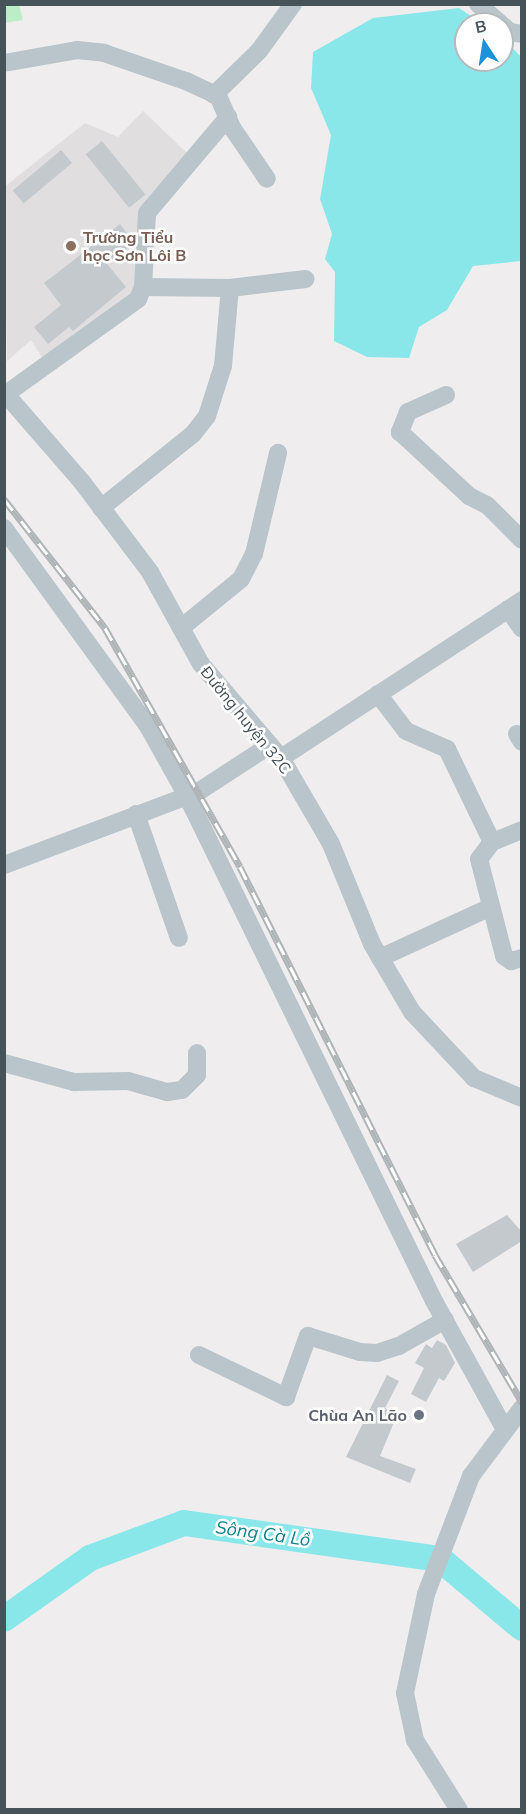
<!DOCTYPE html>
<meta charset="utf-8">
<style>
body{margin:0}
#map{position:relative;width:526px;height:1814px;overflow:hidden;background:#f0edee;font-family:Mulish,sans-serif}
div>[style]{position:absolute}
.education>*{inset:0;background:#e1dedf}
.green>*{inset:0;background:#bcedc6}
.water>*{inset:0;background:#89e7e9}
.river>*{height:26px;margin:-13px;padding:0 13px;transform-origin:13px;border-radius:13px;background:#89e7e9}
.building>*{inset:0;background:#c4c9cd;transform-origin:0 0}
.minor>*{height:18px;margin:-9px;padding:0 9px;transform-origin:9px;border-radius:9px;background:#b9c5ca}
.rail>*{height:7px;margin-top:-3.5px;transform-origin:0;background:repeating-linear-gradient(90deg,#fff 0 14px,#afb4b7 0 28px);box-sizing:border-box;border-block:2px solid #afb4b7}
.dots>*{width:16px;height:16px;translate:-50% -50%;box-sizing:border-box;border:3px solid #fff;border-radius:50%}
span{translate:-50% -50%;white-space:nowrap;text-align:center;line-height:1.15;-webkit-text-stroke:5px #fff;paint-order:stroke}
.education-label{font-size:16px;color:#785e54;font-weight:700}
.left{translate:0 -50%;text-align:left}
.street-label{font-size:16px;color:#46545a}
.worship-label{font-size:16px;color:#5b616d;font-weight:700}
.right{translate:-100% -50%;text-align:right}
.water-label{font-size:18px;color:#0f8387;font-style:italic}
.frame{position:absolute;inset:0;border:6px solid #46545a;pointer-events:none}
.north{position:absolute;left:454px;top:12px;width:60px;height:60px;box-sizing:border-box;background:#fff;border:2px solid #b5bbbd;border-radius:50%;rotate:348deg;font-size:16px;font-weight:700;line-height:24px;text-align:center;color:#46545a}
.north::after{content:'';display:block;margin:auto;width:21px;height:27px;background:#1d92da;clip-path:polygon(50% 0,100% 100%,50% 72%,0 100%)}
</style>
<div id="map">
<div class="education">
<i style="clip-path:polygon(143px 111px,187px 153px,145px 208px,135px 290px,43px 359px,31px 340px,7px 361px,4px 187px,85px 123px,118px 137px)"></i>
</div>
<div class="green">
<i style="clip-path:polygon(5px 4px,19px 5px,23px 20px,5px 23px)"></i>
</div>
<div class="water">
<i style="clip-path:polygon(459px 8px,483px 24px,466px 24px,466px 60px,502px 60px,502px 37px,521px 57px,521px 261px,473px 266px,447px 310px,419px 327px,409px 358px,367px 357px,334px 341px,335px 272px,325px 259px,332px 234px,320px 199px,331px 135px,311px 88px,313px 52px,373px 18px)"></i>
</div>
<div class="river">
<i style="left:4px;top:1619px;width:105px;rotate:-35.3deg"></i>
<i style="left:90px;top:1558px;width:100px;rotate:-20.4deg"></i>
<i style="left:184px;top:1523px;width:259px;rotate:8deg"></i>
<i style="left:440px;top:1559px;width:107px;rotate:40.1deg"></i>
</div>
<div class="building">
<i style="left:102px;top:141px;width:69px;height:21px;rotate:51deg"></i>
<i style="left:61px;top:150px;width:17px;height:63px;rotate:50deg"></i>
<i style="clip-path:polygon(120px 224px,134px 243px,107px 264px,126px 287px,73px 331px,69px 327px,48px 344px,34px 327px,61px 305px,44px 283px)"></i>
<i style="clip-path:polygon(507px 1215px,522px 1232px,522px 1241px,473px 1272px,456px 1244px)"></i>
<i style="clip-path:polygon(437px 1340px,446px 1345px,455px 1363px,444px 1381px,439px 1378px,426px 1402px,411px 1394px,424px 1368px,415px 1363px,426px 1344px,432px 1348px)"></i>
<i style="clip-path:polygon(387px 1375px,399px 1381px,385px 1408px,397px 1415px,380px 1456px,416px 1469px,410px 1483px,346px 1457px)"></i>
</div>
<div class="minor">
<i style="left:478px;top:4px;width:30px;rotate:41deg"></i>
<i style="left:502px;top:25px;width:11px;rotate:41deg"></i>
<i style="left:510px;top:32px;width:12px;rotate:9deg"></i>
<i style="left:4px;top:63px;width:74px;rotate:-10.1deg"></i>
<i style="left:77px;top:50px;width:27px;rotate:6deg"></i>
<i style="left:104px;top:53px;width:87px;rotate:18.9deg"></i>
<i style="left:186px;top:81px;width:35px;rotate:25deg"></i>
<i style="left:218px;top:96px;width:36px;rotate:66deg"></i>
<i style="left:233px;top:129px;width:60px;rotate:55.8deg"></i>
<i style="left:214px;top:95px;width:63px;rotate:-44.4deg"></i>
<i style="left:259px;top:51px;width:58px;rotate:-54.1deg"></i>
<i style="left:143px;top:287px;width:87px;rotate:0.7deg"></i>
<i style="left:230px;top:288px;width:76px;rotate:-6.8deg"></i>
<i style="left:4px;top:392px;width:119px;rotate:49.1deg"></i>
<i style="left:82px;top:482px;width:113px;rotate:52.9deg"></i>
<i style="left:150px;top:572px;width:105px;rotate:61deg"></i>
<i style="left:201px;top:664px;width:123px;rotate:49.6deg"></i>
<i style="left:281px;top:758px;width:99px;rotate:59.8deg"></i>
<i style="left:331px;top:844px;width:108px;rotate:67.7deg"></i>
<i style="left:372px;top:944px;width:79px;rotate:59.5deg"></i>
<i style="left:412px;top:1012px;width:91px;rotate:46.8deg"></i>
<i style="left:474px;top:1078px;width:52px;rotate:22.6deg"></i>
<i style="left:6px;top:394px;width:163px;rotate:-35.7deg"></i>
<i style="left:138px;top:299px;width:13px;rotate:-67deg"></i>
<i style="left:143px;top:287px;width:74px;rotate:-86.9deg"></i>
<i style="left:147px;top:213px;width:126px;rotate:-49.8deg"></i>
<i style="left:446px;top:395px;width:42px;rotate:155.9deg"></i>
<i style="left:408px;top:412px;width:22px;rotate:112deg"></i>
<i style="left:400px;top:432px;width:94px;rotate:42.8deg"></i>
<i style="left:469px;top:496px;width:20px;rotate:27deg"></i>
<i style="left:487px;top:505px;width:49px;rotate:45deg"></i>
<i style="left:101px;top:508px;width:118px;rotate:-38.8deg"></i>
<i style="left:193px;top:434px;width:23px;rotate:-52deg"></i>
<i style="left:207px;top:416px;width:52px;rotate:-72.3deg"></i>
<i style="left:223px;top:366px;width:78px;rotate:-84.9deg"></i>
<i style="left:4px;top:528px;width:245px;rotate:54deg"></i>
<i style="left:148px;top:726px;width:80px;rotate:60.9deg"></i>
<i style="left:187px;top:796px;width:562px;rotate:63.94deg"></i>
<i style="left:434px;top:1301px;width:145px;rotate:61.1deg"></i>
<i style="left:508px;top:609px;width:24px;rotate:55deg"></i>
<i style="left:181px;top:628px;width:77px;rotate:-39.2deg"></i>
<i style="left:241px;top:579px;width:28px;rotate:-63deg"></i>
<i style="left:254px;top:554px;width:104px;rotate:-76.6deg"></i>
<i style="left:378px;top:694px;width:46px;rotate:52.9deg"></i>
<i style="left:406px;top:731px;width:45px;rotate:23.7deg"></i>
<i style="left:447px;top:749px;width:103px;rotate:64.2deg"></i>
<i style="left:517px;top:734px;width:9px;rotate:58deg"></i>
<i style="left:281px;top:758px;width:288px;rotate:-33.2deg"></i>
<i style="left:136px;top:814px;width:131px;rotate:70.9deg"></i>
<i style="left:522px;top:830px;width:32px;rotate:158deg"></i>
<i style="left:492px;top:842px;width:21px;rotate:127deg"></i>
<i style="left:479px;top:859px;width:100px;rotate:75.5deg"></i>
<i style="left:504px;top:956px;width:9px;rotate:36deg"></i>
<i style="left:511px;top:961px;width:11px;rotate:-15deg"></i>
<i style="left:4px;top:865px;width:207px;rotate:-20.6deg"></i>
<i style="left:198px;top:792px;width:86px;rotate:-33.1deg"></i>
<i style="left:380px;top:958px;width:122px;rotate:-24.7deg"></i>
<i style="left:4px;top:1063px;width:73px;rotate:15.2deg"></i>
<i style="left:74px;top:1082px;width:54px;rotate:-1.1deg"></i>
<i style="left:128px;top:1081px;width:41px;rotate:15.8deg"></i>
<i style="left:167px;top:1092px;width:15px;rotate:-8deg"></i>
<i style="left:182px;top:1090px;width:21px;rotate:-45deg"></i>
<i style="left:197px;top:1075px;width:22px;rotate:-90deg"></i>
<i style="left:199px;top:1355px;width:97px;rotate:25.8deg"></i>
<i style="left:286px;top:1397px;width:65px;rotate:-70.2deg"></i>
<i style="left:308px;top:1336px;width:54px;rotate:17.1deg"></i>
<i style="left:360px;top:1352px;width:17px;rotate:3deg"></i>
<i style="left:377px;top:1353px;width:23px;rotate:-18deg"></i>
<i style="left:399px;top:1346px;width:53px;rotate:-29.5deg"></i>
<i style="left:459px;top:1810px;width:83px;rotate:-122.2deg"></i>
<i style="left:415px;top:1740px;width:48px;rotate:-102deg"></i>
<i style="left:405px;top:1693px;width:101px;rotate:-78deg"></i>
<i style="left:426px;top:1594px;width:126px;rotate:-69.1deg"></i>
<i style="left:471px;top:1476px;width:85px;rotate:-53.1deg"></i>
</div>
<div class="rail">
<i style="left:4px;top:499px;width:164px;rotate:51.9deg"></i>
<i style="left:105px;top:628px;width:274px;rotate:60.5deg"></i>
<i style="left:240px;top:867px;width:434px;rotate:63.3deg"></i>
<i style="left:435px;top:1255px;width:171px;rotate:59.4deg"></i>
</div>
<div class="dots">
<i style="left:71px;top:246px;background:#8d6e63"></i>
<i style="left:419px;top:1415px;background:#6b7280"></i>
</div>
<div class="education-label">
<span class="left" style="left:83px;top:246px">Trường Tiểu<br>học Sơn Lôi B</span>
</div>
<div class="street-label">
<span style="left:246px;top:720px;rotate:51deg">Đường huyện 32C</span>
</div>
<div class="worship-label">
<span class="right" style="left:407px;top:1415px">Chùa An Lão</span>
</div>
<div class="water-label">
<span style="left:263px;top:1534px;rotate:8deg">Sông Cà Lồ</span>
</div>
<div class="frame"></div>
<div class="north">B</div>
</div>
